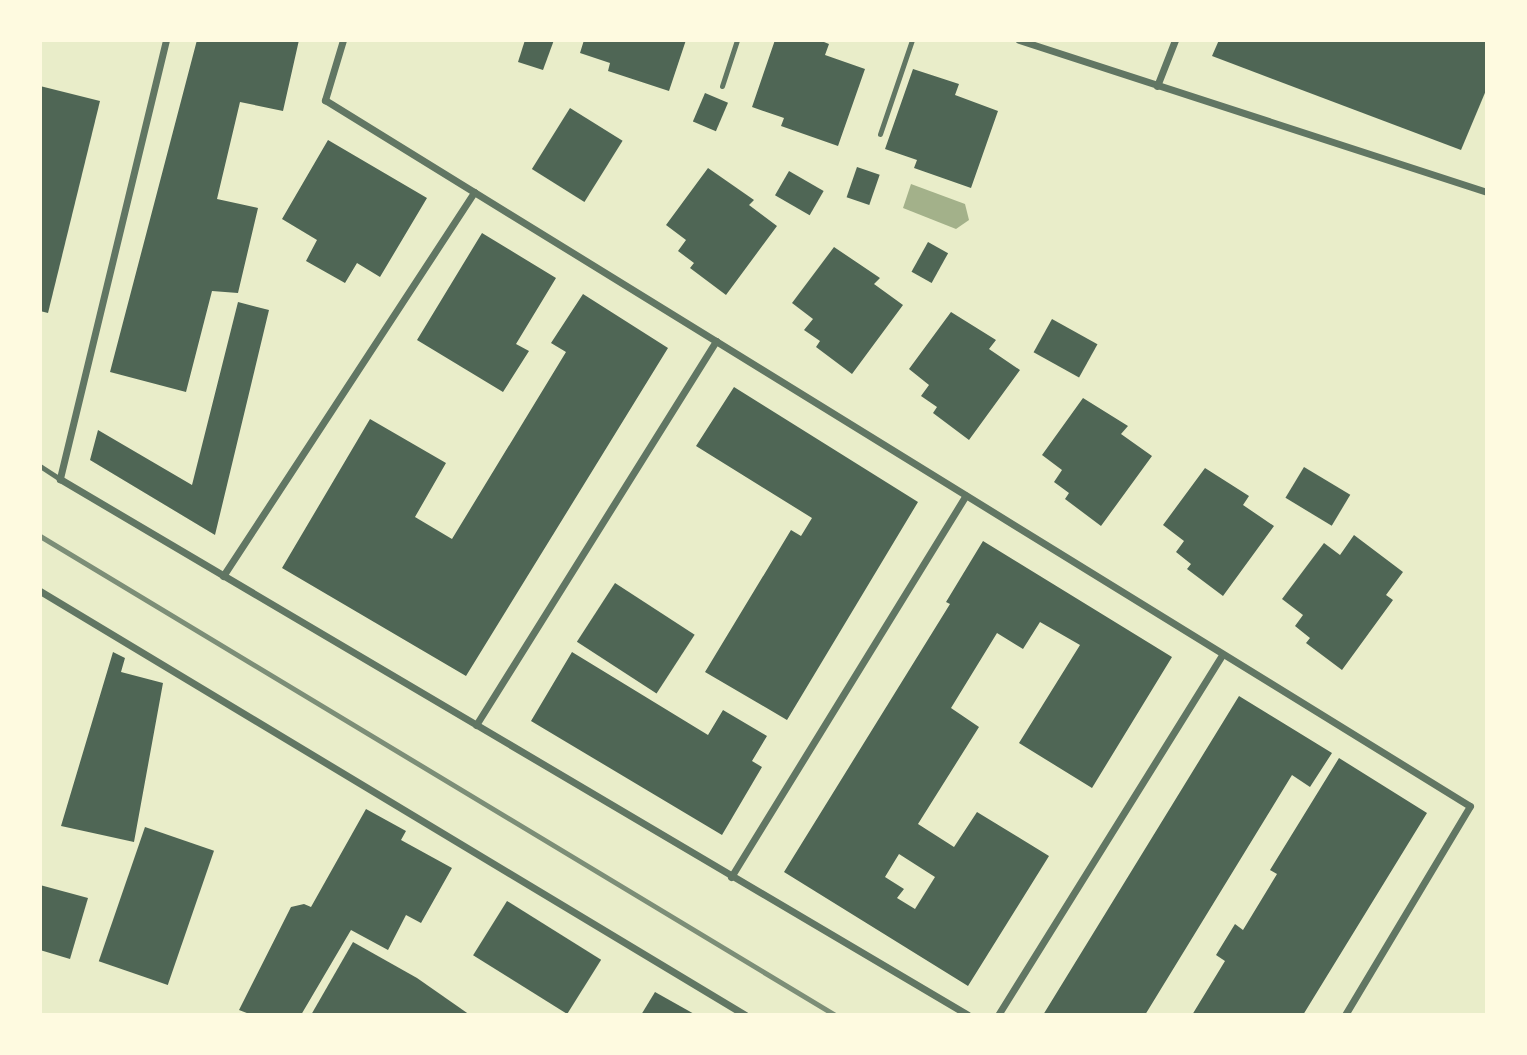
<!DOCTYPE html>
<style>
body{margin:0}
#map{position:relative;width:1527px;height:1055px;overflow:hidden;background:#e9edc9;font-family:"Alegreya Sans",sans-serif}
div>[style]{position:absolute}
.water>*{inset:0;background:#a3b18a}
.building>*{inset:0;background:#4f6655;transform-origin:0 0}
.service>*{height:5px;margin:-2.5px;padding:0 2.5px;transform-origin:2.5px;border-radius:2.5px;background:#617663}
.minor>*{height:7px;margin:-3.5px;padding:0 3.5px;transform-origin:3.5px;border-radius:3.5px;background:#617663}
.rail>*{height:5px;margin:-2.5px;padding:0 2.5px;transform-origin:2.5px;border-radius:2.5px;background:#7c8e77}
span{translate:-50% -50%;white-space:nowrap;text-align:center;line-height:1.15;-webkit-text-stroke:7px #fefae0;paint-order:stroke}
.frame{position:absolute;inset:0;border:42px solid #fefae0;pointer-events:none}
</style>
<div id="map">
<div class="water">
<i style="clip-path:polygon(911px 184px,965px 204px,969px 220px,956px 229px,903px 208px)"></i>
</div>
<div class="building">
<i style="clip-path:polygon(197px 40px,299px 40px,283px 111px,240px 102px,217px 199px,258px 208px,238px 293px,212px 291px,186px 392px,110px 372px)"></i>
<i style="clip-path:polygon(525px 40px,554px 40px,543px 70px,518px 62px)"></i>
<i style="clip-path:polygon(584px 40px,686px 40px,669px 91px,608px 71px,610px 63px,580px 53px)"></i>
<i style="clip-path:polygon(775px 40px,819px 40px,829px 44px,825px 55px,865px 69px,838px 146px,781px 126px,784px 118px,752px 107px)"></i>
<i style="clip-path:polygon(1219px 40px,1487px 40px,1487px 88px,1461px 150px,1212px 56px)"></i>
<i style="clip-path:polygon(913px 69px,959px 84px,955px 95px,998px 111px,971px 188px,914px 168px,917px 160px,885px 149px)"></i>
<i style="clip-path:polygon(40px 86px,100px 101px,48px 313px,40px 311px)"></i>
<i style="left:705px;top:93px;width:25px;height:31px;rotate:23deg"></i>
<i style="left:570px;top:108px;width:62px;height:72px;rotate:32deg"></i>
<i style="clip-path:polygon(328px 140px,427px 198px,380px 277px,357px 263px,345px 283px,306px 261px,317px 240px,282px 219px)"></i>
<i style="left:857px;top:167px;width:24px;height:32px;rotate:19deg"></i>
<i style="clip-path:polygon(708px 168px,754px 200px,749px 205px,777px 226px,726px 295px,690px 268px,694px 263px,678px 251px,686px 240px,666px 225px)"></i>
<i style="left:789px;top:171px;width:40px;height:28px;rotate:30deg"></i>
<i style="clip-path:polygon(482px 233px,556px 278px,516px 344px,529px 351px,503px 392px,417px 340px)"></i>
<i style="left:928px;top:242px;width:23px;height:34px;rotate:29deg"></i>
<i style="clip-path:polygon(834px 247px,880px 278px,874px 284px,903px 305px,852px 374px,816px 347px,820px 341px,804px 330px,813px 319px,792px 303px)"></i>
<i style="clip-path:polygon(583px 294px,668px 348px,466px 676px,282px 568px,370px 419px,446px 463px,415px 517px,452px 539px,566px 352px,551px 343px)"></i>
<i style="clip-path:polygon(238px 302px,269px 310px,215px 535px,90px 460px,98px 430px,192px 485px)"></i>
<i style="clip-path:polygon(951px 312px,996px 340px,989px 349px,1020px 370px,969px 440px,933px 413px,937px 407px,921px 396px,929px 385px,909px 369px)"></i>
<i style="left:1052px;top:319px;width:52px;height:38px;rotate:29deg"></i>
<i style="clip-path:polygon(734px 387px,918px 502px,787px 720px,705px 672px,791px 530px,801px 536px,812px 518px,696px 446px)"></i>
<i style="clip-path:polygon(1083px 398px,1128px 426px,1121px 434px,1152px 456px,1101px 526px,1065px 499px,1069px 493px,1054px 482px,1062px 470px,1042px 455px)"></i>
<i style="left:1304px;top:467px;width:54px;height:36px;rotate:31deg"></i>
<i style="clip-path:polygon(1205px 468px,1249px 496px,1243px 505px,1274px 526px,1223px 596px,1187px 569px,1191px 564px,1176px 552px,1184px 541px,1163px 525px)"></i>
<i style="clip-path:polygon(1354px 535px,1403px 572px,1386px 595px,1393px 600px,1342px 670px,1306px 643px,1310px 638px,1295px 626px,1303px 615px,1282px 599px,1324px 543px,1340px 555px)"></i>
<i style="clip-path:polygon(evenodd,983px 541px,1172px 657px,1092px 788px,1019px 743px,1080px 645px,1040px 622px,1023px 649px,997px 633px,951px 708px,979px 727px,918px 824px,954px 847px,977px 812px,1049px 856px,968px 986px,784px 872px,950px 604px,946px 602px,983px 541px,899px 854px,935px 877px,915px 909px,897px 898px,904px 889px,885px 877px,899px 854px)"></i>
<i style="left:615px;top:583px;width:95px;height:70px;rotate:33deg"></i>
<i style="clip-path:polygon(113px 652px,125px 658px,121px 672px,163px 683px,134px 842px,61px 826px)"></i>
<i style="clip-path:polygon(572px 652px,708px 735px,723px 710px,767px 736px,752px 761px,762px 767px,722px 835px,531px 721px)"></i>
<i style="clip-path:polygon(1239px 696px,1332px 753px,1310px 787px,1292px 775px,1145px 1015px,1043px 1015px)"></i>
<i style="clip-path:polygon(1339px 758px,1427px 813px,1303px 1015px,1192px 1015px,1225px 961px,1216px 955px,1235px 924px,1243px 930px,1277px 874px,1270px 870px)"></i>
<i style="clip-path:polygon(366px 809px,406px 831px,401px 840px,452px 868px,421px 923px,406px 915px,388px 950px,351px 930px,301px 1015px,252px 1015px,239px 1010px,291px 907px,304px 904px,311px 907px)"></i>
<i style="left:145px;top:827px;width:73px;height:142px;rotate:19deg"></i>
<i style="clip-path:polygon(40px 885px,88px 898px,70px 959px,40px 950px)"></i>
<i style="left:507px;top:901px;width:111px;height:64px;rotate:32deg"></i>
<i style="clip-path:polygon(353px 942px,417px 978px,470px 1015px,311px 1015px)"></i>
<i style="clip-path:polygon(655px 992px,696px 1015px,641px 1015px)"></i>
</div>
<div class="service">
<i style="left:722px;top:86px;width:48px;rotate:-71.9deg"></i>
<i style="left:880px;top:134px;width:99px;rotate:-71.2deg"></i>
<i style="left:40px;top:466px;width:24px;rotate:33deg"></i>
</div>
<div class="minor">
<i style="left:166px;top:40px;width:452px;rotate:103.6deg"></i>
<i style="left:60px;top:479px;width:1054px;rotate:30.55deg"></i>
<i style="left:343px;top:40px;width:63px;rotate:106.7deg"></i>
<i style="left:325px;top:100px;width:1345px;rotate:31.66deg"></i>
<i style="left:1470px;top:806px;width:244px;rotate:120.9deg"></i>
<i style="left:1019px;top:40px;width:492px;rotate:18deg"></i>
<i style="left:1157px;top:86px;width:49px;rotate:-68.6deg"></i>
<i style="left:223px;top:576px;width:459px;rotate:-56.8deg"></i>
<i style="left:40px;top:591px;width:823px;rotate:31.02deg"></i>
<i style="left:476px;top:725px;width:453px;rotate:-58deg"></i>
<i style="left:731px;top:877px;width:448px;rotate:-58.4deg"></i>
<i style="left:998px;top:1015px;width:425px;rotate:-58.1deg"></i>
</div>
<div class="rail">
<i style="left:40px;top:536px;width:928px;rotate:31.07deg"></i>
</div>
<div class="frame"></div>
</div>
